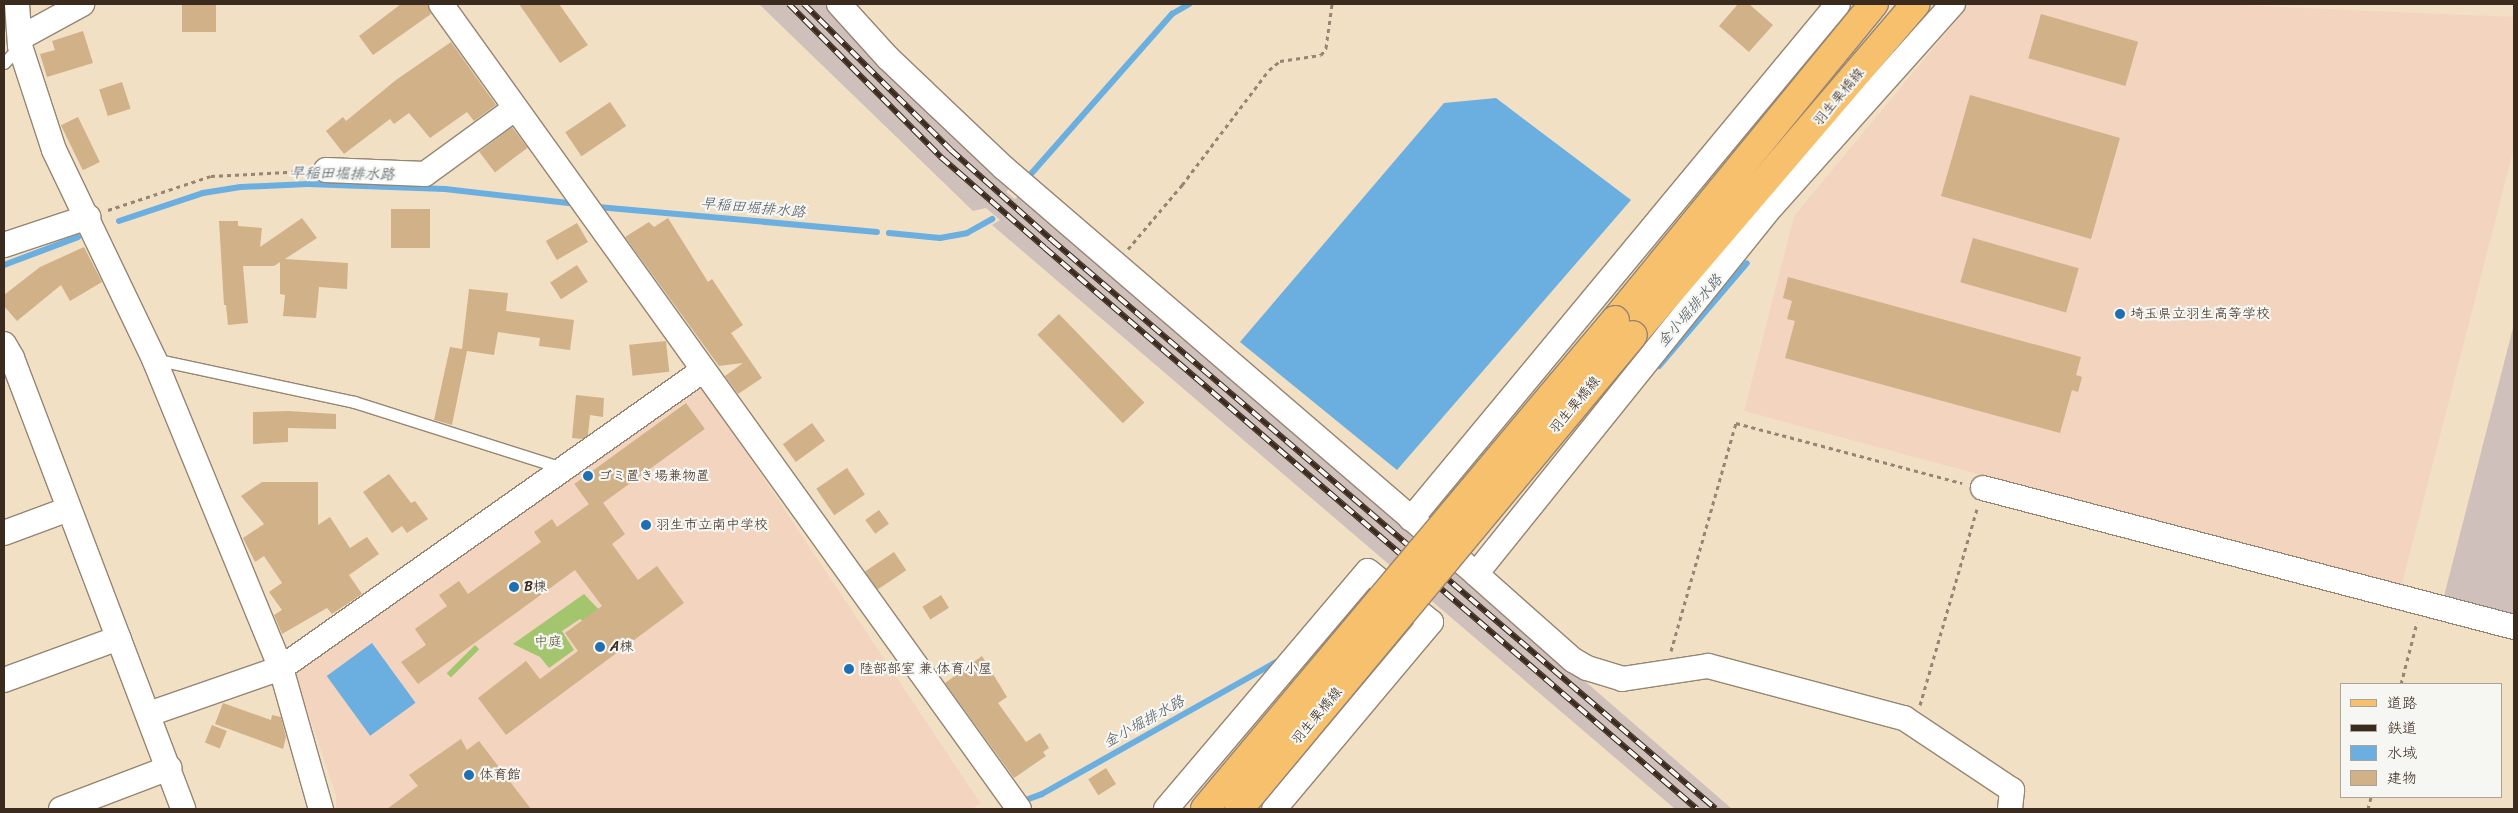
<!DOCTYPE html>
<meta charset="utf-8">
<style>
body{margin:0}
#map{position:relative;width:2518px;height:813px;overflow:hidden;background:#f2e0c5;font-family:Sriracha,"Klee One",sans-serif}
div>[style]{position:absolute}
.built>*{inset:0;background:#f3d4bf}
.industrial>*{inset:0;background:#cfc0bb}
.green>*{inset:0;background:#a3c56e;transform-origin:0 0}
.water>*{inset:0;background:#6baee0;transform-origin:0 0}
.stream>*{height:6px;margin:-3px;padding:0 3px;transform-origin:3px;border-radius:3px;background:#6baee0}
.building>*{inset:0;background:#d1b187;transform-origin:0 0}
.path>*{height:3px;margin-top:-1.5px;transform-origin:0;background:repeating-linear-gradient(90deg,#968572 0 4px,transparent 0 8px)}
.roads{filter:drop-shadow(1px 0 #968572) drop-shadow(-1px 0 #968572) drop-shadow(0 1px #968572) drop-shadow(0 -1px #968572)}
.service>*{height:11px;margin:-5.5px;padding:0 5.5px;transform-origin:5.5px;border-radius:5.5px;background:#fff}
.minor>*{height:24px;margin:-12px;padding:0 12px;transform-origin:12px;border-radius:12px;background:#fff}
.primary>*{height:28px;margin:-14px;padding:0 14px;transform-origin:14px;border-radius:14px;background:#f7c06c}
.rail>*{height:5.5px;margin-top:-2.75px;transform-origin:0;background:repeating-linear-gradient(90deg,#f6f6f2 0 11px,#3b2a1e 0 22px);box-sizing:border-box;border-block:1px solid #3b2a1e}
.bridges{filter:drop-shadow(1px 0 #968572) drop-shadow(-1px 0 #968572) drop-shadow(0 1px #968572) drop-shadow(0 -1px #968572)}
.primary-bridge>*{height:28px;margin:-14px;padding:0 14px;transform-origin:14px;border-radius:14px;background:#f7c06c}
.dots>*{width:14px;height:14px;translate:-50% -50%;box-sizing:border-box;border:2px solid #f6f6f2;border-radius:50%}
span{translate:-50% -50%;white-space:nowrap;text-align:center;line-height:1.15;-webkit-text-stroke:4.5px #f6f6f2;paint-order:stroke}
.street-label{font-size:14px;color:#3b2a1e}
.poi-label{font-size:14px;color:#3b2a1e}
.left{translate:0 -50%;text-align:left}
.park-label{font-size:14px;color:#5a5836}
.water-label{font-size:15px;color:#4c5862;font-style:italic}
.frame{position:absolute;inset:0;border:5px solid #3b2a1e;pointer-events:none}
.legend{position:absolute;left:2340px;top:683px;width:162px;height:115px;box-sizing:border-box;background:#f6f6f2;border:1px solid #aba49d;margin:0;padding:6px 9px;list-style:none;font-size:15px;color:#3b2a1e}
.legend li{display:flex;align-items:center;gap:10px;height:25px}
.legend b{width:25px;border:1px solid #aba49d}
</style>
<div id="map">
<div class="built">
<i style="clip-path:polygon(1970px 4px,2213px 4px,2514px 17px,2514px 148px,2401px 588px,1744px 411px,1794px 216px)"></i>
<i style="clip-path:polygon(700px 383px,981px 804px,971px 809px,336px 809px,336px 795px,293px 668px)"></i>
</div>
<div class="industrial">
<i style="clip-path:polygon(759px 4px,828px 4px,1012px 185px,1006px 192px,1015px 199px,1023px 193px,1732px 809px,1675px 809px,992px 225px,1000px 220px,986px 208px,973px 211px)"></i>
<i style="clip-path:polygon(2514px 324px,2514px 615px,2444px 596px)"></i>
</div>
<div class="green">
<i style="clip-path:polygon(584px 594px,605px 616px,589px 625px,580px 619px,562px 631px,574px 650px,549px 668px,540px 657px,513px 644px)"></i>
<i style="left:475px;top:645px;width:6px;height:40px;rotate:45deg"></i>
</div>
<div class="water">
<i style="clip-path:polygon(1496px 98px,1631px 200px,1397px 470px,1240px 342px,1444px 103px)"></i>
<i style="left:372px;top:643px;width:74px;height:56px;rotate:54deg"></i>
</div>
<div class="stream">
<i style="left:1030px;top:175px;width:215px;rotate:-48.6deg"></i>
<i style="left:1172px;top:14px;width:20px;rotate:-30deg"></i>
<i style="left:598px;top:207px;width:280px;rotate:5.1deg"></i>
<i style="left:119px;top:221px;width:89px;rotate:-18.4deg"></i>
<i style="left:203px;top:193px;width:38px;rotate:-9deg"></i>
<i style="left:241px;top:187px;width:67px;rotate:-2.6deg"></i>
<i style="left:308px;top:184px;width:137px;rotate:2.1deg"></i>
<i style="left:445px;top:189px;width:124px;rotate:6.5deg"></i>
<i style="left:889px;top:233px;width:51px;rotate:5.6deg"></i>
<i style="left:940px;top:238px;width:27px;rotate:-10deg"></i>
<i style="left:967px;top:233px;width:29px;rotate:-29deg"></i>
<i style="left:4px;top:265px;width:79px;rotate:-20.7deg"></i>
<i style="left:1659px;top:366px;width:135px;rotate:-49.5deg"></i>
<i style="left:1023px;top:801px;width:20px;rotate:-20deg"></i>
<i style="left:1042px;top:794px;width:269px;rotate:-29.4deg"></i>
</div>
<div class="building">
<i style="left:182px;top:4px;width:34px;height:28px"></i>
<i style="clip-path:polygon(401px 4px,428px 4px,431px 14px,373px 55px,359px 36px)"></i>
<i style="clip-path:polygon(519px 4px,559px 4px,588px 45px,560px 63px)"></i>
<i style="clip-path:polygon(1738px 4px,1749px 4px,1773px 25px,1749px 52px,1719px 26px)"></i>
<i style="left:2041px;top:14px;width:101px;height:46px;rotate:16deg"></i>
<i style="clip-path:polygon(83px 31px,93px 63px,47px 77px,40px 54px,55px 50px,52px 41px)"></i>
<i style="clip-path:polygon(451px 42px,496px 105px,474px 121px,467px 112px,430px 138px,409px 113px,394px 124px,390px 119px,344px 154px,326px 131px,343px 117px,346px 121px,396px 80px)"></i>
<i style="left:122px;top:82px;width:28px;height:24px;rotate:72deg"></i>
<i style="left:1970px;top:95px;width:156px;height:105px;rotate:16deg"></i>
<i style="left:610px;top:102px;width:29px;height:54px;rotate:56deg"></i>
<i style="left:78px;top:117px;width:50px;height:19px;rotate:64deg"></i>
<i style="left:512px;top:127px;width:26px;height:41px;rotate:53deg"></i>
<i style="left:391px;top:209px;width:39px;height:39px"></i>
<i style="clip-path:polygon(302px 218px,317px 238px,285px 259px,348px 263px,347px 289px,319px 287px,316px 318px,283px 316px,285px 295px,280px 294px,280px 262px,274px 266px,243px 266px,248px 323px,228px 325px,226px 305px,224px 305px,219px 221px,238px 221px,238px 226px,262px 228px,260px 247px)"></i>
<i style="clip-path:polygon(668px 218px,708px 282px,712px 279px,743px 325px,731px 333px,762px 378px,738px 394px,725px 376px,743px 363px,719px 366px,625px 237px,649px 222px,654px 227px)"></i>
<i style="left:577px;top:223px;width:22px;height:36px;rotate:60deg"></i>
<i style="left:1973px;top:238px;width:110px;height:46px;rotate:16deg"></i>
<i style="clip-path:polygon(84px 247px,102px 282px,70px 301px,61px 285px,17px 321px,4px 306px,4px 295px,40px 267px)"></i>
<i style="left:577px;top:265px;width:20px;height:32px;rotate:57deg"></i>
<i style="clip-path:polygon(1788px 277px,2081px 357px,2076px 375px,2082px 377px,2078px 392px,2072px 390px,2060px 433px,1785px 358px,1795px 321px,1787px 319px,1792px 301px,1783px 298px)"></i>
<i style="clip-path:polygon(469px 289px,508px 293px,506px 311px,574px 320px,570px 350px,539px 346px,540px 338px,498px 332px,494px 355px,467px 351px,452px 425px,434px 420px,450px 347px,462px 349px)"></i>
<i style="left:1059px;top:314px;width:123px;height:30px;rotate:46deg"></i>
<i style="left:666px;top:341px;width:31px;height:37px;rotate:84deg"></i>
<i style="clip-path:polygon(576px 395px,604px 398px,603px 417px,590px 415px,588px 435px,582px 439px,572px 438px)"></i>
<i style="left:686px;top:403px;width:32px;height:138px;rotate:54deg"></i>
<i style="clip-path:polygon(288px 411px,336px 414px,336px 429px,288px 428px,288px 442px,253px 444px,253px 412px)"></i>
<i style="left:812px;top:423px;width:22px;height:36px;rotate:54deg"></i>
<i style="left:847px;top:468px;width:32px;height:37px;rotate:56deg"></i>
<i style="clip-path:polygon(389px 474px,411px 503px,415px 501px,428px 519px,407px 533px,402px 526px,392px 533px,363px 492px)"></i>
<i style="clip-path:polygon(262px 482px,318px 482px,318px 525px,330px 517px,350px 548px,367px 537px,379px 554px,349px 575px,362px 594px,332px 614px,327px 608px,282px 634px,274px 615px,282px 610px,269px 592px,282px 583px,264px 556px,255px 562px,243px 538px,264px 524px,241px 496px)"></i>
<i style="clip-path:polygon(599px 497px,625px 534px,612px 544px,638px 580px,657px 566px,684px 603px,506px 735px,478px 698px,526px 661px,540px 679px,578px 651px,565px 633px,602px 606px,575px 570px,418px 684px,401px 662px,426px 645px,415px 629px,447px 606px,439px 595px,459px 581px,468px 594px,541px 542px,534px 532px,552px 519px,557px 527px)"></i>
<i style="left:879px;top:510px;width:17px;height:17px;rotate:54deg"></i>
<i style="left:894px;top:552px;width:22px;height:35px;rotate:56deg"></i>
<i style="left:941px;top:595px;width:15px;height:22px;rotate:58deg"></i>
<i style="clip-path:polygon(982px 656px,1007px 697px,998px 703px,1026px 742px,1040px 733px,1049px 748px,1043px 752px,1046px 756px,1014px 778px,945px 683px)"></i>
<i style="clip-path:polygon(223px 703px,271px 720px,272px 715px,281px 717px,286px 737px,283px 749px,215px 724px)"></i>
<i style="left:212px;top:725px;width:16px;height:19px;rotate:22deg"></i>
<i style="clip-path:polygon(461px 739px,467px 750px,479px 741px,531px 809px,387px 809px,418px 786px,409px 775px)"></i>
<i style="left:1106px;top:768px;width:19px;height:21px;rotate:58deg"></i>
</div>
<div class="path">
<i style="left:108px;top:210px;width:108px;rotate:-18.3deg"></i>
<i style="left:211px;top:176px;width:95px;rotate:-3deg"></i>
<i style="left:1128px;top:249px;width:84px;rotate:-49.8deg"></i>
<i style="left:1182px;top:185px;width:144px;rotate:-52.9deg"></i>
<i style="left:1269px;top:70px;width:14px;rotate:-39deg"></i>
<i style="left:1280px;top:61px;width:41px;rotate:-8.3deg"></i>
<i style="left:1321px;top:55px;width:9px;rotate:-54deg"></i>
<i style="left:1326px;top:48px;width:44px;rotate:-82.2deg"></i>
<i style="left:1671px;top:651px;width:237px;rotate:-74.1deg"></i>
<i style="left:1736px;top:423px;width:234px;rotate:14.9deg"></i>
<i style="left:2401px;top:684px;width:64px;rotate:-75.5deg"></i>
<i style="left:1920px;top:705px;width:204px;rotate:-73.8deg"></i>
<i style="left:2368px;top:809px;width:12px;rotate:-76deg"></i>
</div>
<div class="roads">
<div class="service">
<i style="left:4px;top:63px;width:23px;rotate:-47deg"></i>
<i style="left:154px;top:359px;width:205px;rotate:12.1deg"></i>
<i style="left:354px;top:402px;width:218px;rotate:17.6deg"></i>
</div>
<div class="minor">
<i style="left:17px;top:4px;width:42px;rotate:85.9deg"></i>
<i style="left:20px;top:46px;width:109px;rotate:71.9deg"></i>
<i style="left:54px;top:150px;width:232px;rotate:64.4deg"></i>
<i style="left:154px;top:359px;width:334px;rotate:67.7deg"></i>
<i style="left:281px;top:668px;width:147px;rotate:74.2deg"></i>
<i style="left:441px;top:4px;width:991px;rotate:54.32deg"></i>
<i style="left:839px;top:4px;width:73px;rotate:47.8deg"></i>
<i style="left:888px;top:58px;width:160px;rotate:43.5deg"></i>
<i style="left:1004px;top:168px;width:623px;rotate:40.7deg"></i>
<i style="left:1476px;top:574px;width:474px;rotate:-51.2deg"></i>
<i style="left:1773px;top:205px;width:270px;rotate:-48.2deg"></i>
<i style="left:20px;top:38px;width:71px;rotate:-28.7deg"></i>
<i style="left:326px;top:170px;width:99px;rotate:2.3deg"></i>
<i style="left:425px;top:174px;width:110px;rotate:-36.1deg"></i>
<i style="left:4px;top:245px;width:89px;rotate:-18.4deg"></i>
<i style="left:4px;top:344px;width:16px;rotate:60deg"></i>
<i style="left:12px;top:358px;width:482px;rotate:69.2deg"></i>
<i style="left:1983px;top:488px;width:549px;rotate:14.67deg"></i>
<i style="left:1411px;top:519px;width:669px;rotate:-50.34deg"></i>
<i style="left:4px;top:533px;width:69px;rotate:-20.3deg"></i>
<i style="left:1476px;top:574px;width:130px;rotate:41.6deg"></i>
<i style="left:1573px;top:660px;width:16px;rotate:30deg"></i>
<i style="left:1587px;top:668px;width:37px;rotate:17deg"></i>
<i style="left:1622px;top:679px;width:87px;rotate:-8.6deg"></i>
<i style="left:1708px;top:666px;width:203px;rotate:14.9deg"></i>
<i style="left:1904px;top:718px;width:130px;rotate:33.7deg"></i>
<i style="left:2012px;top:790px;width:19px;rotate:96deg"></i>
<i style="left:4px;top:680px;width:122px;rotate:-20.1deg"></i>
<i style="left:149px;top:714px;width:140px;rotate:-19.2deg"></i>
<i style="left:281px;top:668px;width:515px;rotate:-35.2deg"></i>
<i style="left:61px;top:809px;width:116px;rotate:-20.8deg"></i>
<i style="left:1166px;top:809px;width:312px;rotate:-49.7deg"></i>
<i style="left:1368px;top:571px;width:81px;rotate:39deg"></i>
<i style="left:1431px;top:622px;width:244px;rotate:130deg"></i>
</div>
<div class="primary">
<i style="left:1615px;top:320px;width:409px;rotate:-50.7deg"></i>
<i style="left:1633px;top:335px;width:435px;rotate:-49.5deg"></i>
</div>
</div>
<div class="rail">
<i style="left:789px;top:4px;width:216px;rotate:45.2deg"></i>
<i style="left:941px;top:157px;width:138px;rotate:41.2deg"></i>
<i style="left:1045px;top:248px;width:860px;rotate:40.71deg"></i>
<i style="left:804px;top:4px;width:207px;rotate:44.8deg"></i>
<i style="left:951px;top:150px;width:135px;rotate:41.7deg"></i>
<i style="left:1052px;top:240px;width:874px;rotate:40.59deg"></i>
</div>
<div class="bridges">
<div class="primary-bridge">
<i style="left:1205px;top:809px;width:638px;rotate:-50.02deg"></i>
<i style="left:1239px;top:809px;width:616px;rotate:-50.27deg"></i>
</div>
</div>
<div class="dots">
<i style="left:2120px;top:314px;background:#1f6fb2"></i>
<i style="left:588px;top:476px;background:#1f6fb2"></i>
<i style="left:646px;top:525px;background:#1f6fb2"></i>
<i style="left:514px;top:587px;background:#1f6fb2"></i>
<i style="left:600px;top:647px;background:#1f6fb2"></i>
<i style="left:849px;top:669px;background:#1f6fb2"></i>
<i style="left:469px;top:775px;background:#1f6fb2"></i>
</div>
<div class="street-label">
<span style="left:1839px;top:97px;rotate:-50deg">羽生栗橋線</span>
<span style="left:1575px;top:405px;rotate:-50deg">羽生栗橋線</span>
<span style="left:1317px;top:716px;rotate:-50deg">羽生栗橋線</span>
</div>
<div class="poi-label">
<span class="left" style="left:2130px;top:314px">埼玉県立羽生高等学校</span>
<span class="left" style="left:598px;top:476px">ゴミ置き場兼物置</span>
<span class="left" style="left:656px;top:525px">羽生市立南中学校</span>
<span class="left" style="left:524px;top:587px">B棟</span>
<span class="left" style="left:610px;top:647px">A棟</span>
<span class="left" style="left:859px;top:669px">陸部部室 兼 体育小屋</span>
<span class="left" style="left:479px;top:775px">体育館</span>
</div>
<div class="park-label">
<span style="left:548px;top:642px">中庭</span>
</div>
<div class="water-label">
<span style="left:342px;top:174px;rotate:1deg">早稲田堀排水路</span>
<span style="left:753px;top:208px;rotate:5deg">早稲田堀排水路</span>
<span style="left:1690px;top:311px;rotate:-49deg">金小堀排水路</span>
<span style="left:1144px;top:722px;rotate:-29deg">金小堀排水路</span>
</div>
<div class="frame"></div>
<ul class="legend">
<li><b style="height:6px;background:#f7c06c"></b>道路</li>
<li><b style="height:6px;background:#3b2a1e"></b>鉄道</li>
<li><b style="height:14px;background:#6baee0"></b>水域</li>
<li><b style="height:14px;background:#d1b187"></b>建物</li>
</ul>
</div>
